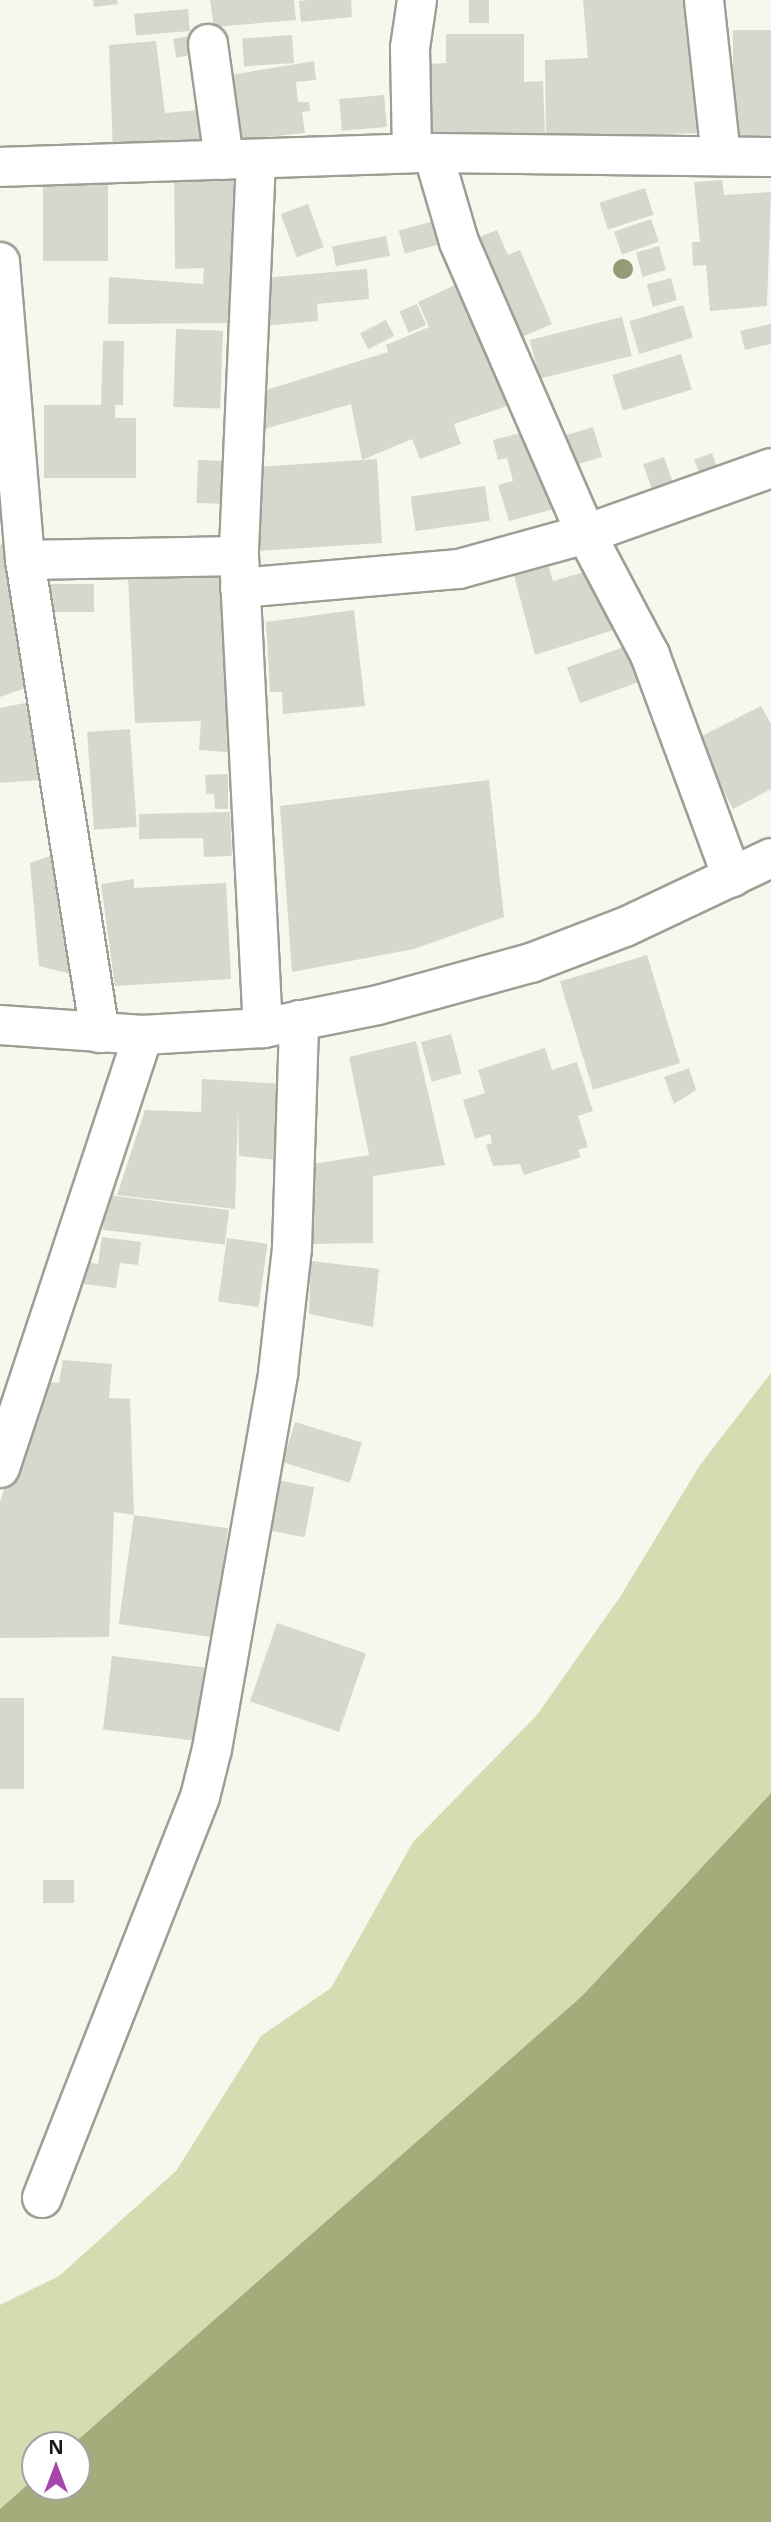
<!DOCTYPE html>
<style>
body{margin:0}
#map{position:relative;width:771px;height:2522px;overflow:hidden;background:#f6f8ed;font-family:"Open Sans",sans-serif}
div>[style]{position:absolute}
.green>*{inset:0;background:#d5dcb2}
.water>*{inset:0;background:#a4ac7b}
.building>*{inset:0;background:#d6d8cd;transform-origin:0 0}
.roads{filter:drop-shadow(2px 0 #9d9f95) drop-shadow(-2px 0 #9d9f95) drop-shadow(0 2px #9d9f95) drop-shadow(0 -2px #9d9f95)}
.street>*{height:38px;margin:-19px;padding:0 19px;transform-origin:19px;border-radius:19px;background:#fff}
.trees>*{width:20px;height:20px;margin:-10px;border-radius:50%;background:#969a76}
span{translate:-50% -50%;white-space:nowrap;text-align:center;line-height:1.15;-webkit-text-stroke:5px #fff;paint-order:stroke}
.north{position:absolute;left:21px;top:2431px;width:70px;height:70px;box-sizing:border-box;background:#fff;border:2px solid #a3a3a2;border-radius:50%;rotate:0deg;font-size:19px;font-weight:700;line-height:28px;text-align:center;color:#191a16}
.north::after{content:'';display:block;margin:auto;width:24px;height:32px;background:#a645ac;clip-path:polygon(50% 0,100% 100%,50% 72%,0 100%)}
</style>
<div id="map">
<div class="green">
<i style="clip-path:polygon(771px 1373px,771px 1793px,582px 1996px,72px 2445px,35px 2445px,35px 2478px,0 2509px,0 2305px,59px 2276px,176px 2171px,261px 2036px,331px 1988px,413px 1842px,537px 1715px,620px 1597px,700px 1465px)"></i>
</div>
<div class="water">
<i style="clip-path:polygon(771px 1793px,771px 2522px,0 2522px,0 2509px,35px 2478px,35px 2487px,77px 2487px,77px 2445px,72px 2445px,582px 1996px)"></i>
</div>
<div class="building">
<i style="clip-path:polygon(93px 0,117px 0,118px 4px,94px 7px)"></i>
<i style="clip-path:polygon(210px 0,294px 0,296px 20px,214px 27px)"></i>
<i style="clip-path:polygon(307px 0,351px 0,352px 17px,301px 22px,299px 1px)"></i>
<i style="left:469px;top:0;width:20px;height:23px"></i>
<i style="clip-path:polygon(583px 0,686px 0,710px 133px,546px 136px,545px 60px,588px 58px)"></i>
<i style="left:188px;top:9px;width:22px;height:54px;rotate:85deg"></i>
<i style="left:733px;top:30px;width:38px;height:116px"></i>
<i style="clip-path:polygon(446px 34px,524px 34px,524px 82px,543px 81px,545px 135px,429px 137px,428px 64px,446px 63px)"></i>
<i style="left:292px;top:35px;width:28px;height:50px;rotate:86deg"></i>
<i style="left:190px;top:36px;width:19px;height:17px;rotate:81deg"></i>
<i style="clip-path:polygon(156px 41px,165px 113px,209px 109px,215px 146px,113px 155px,109px 45px)"></i>
<i style="clip-path:polygon(314px 61px,316px 80px,296px 82px,298px 102px,309px 102px,310px 111px,302px 112px,305px 133px,238px 140px,231px 75px)"></i>
<i style="left:384px;top:95px;width:32px;height:45px;rotate:85deg"></i>
<i style="clip-path:polygon(240px 169px,239px 323px,108px 324px,109px 277px,203px 284px,204px 268px,175px 269px,174px 172px)"></i>
<i style="clip-path:polygon(722px 180px,724px 195px,771px 192px,767px 306px,710px 311px,706px 265px,693px 266px,692px 242px,700px 242px,694px 182px)"></i>
<i style="left:43px;top:183px;width:65px;height:78px"></i>
<i style="left:645px;top:188px;width:28px;height:48px;rotate:72deg"></i>
<i style="left:308px;top:204px;width:46px;height:29px;rotate:70deg"></i>
<i style="left:445px;top:218px;width:24px;height:48px;rotate:75deg"></i>
<i style="left:651px;top:219px;width:24px;height:39px;rotate:71deg"></i>
<i style="clip-path:polygon(497px 230px,508px 255px,520px 250px,552px 324px,515px 340px,472px 240px)"></i>
<i style="left:386px;top:236px;width:20px;height:55px;rotate:79deg"></i>
<i style="left:659px;top:246px;width:25px;height:24px;rotate:74deg"></i>
<i style="clip-path:polygon(367px 269px,369px 299px,317px 304px,318px 321px,263px 326px,264px 278px)"></i>
<i style="left:671px;top:278px;width:23px;height:25px;rotate:75deg"></i>
<i style="clip-path:polygon(462px 282px,513px 404px,454px 424px,461px 444px,420px 459px,412px 439px,362px 460px,377px 459px,382px 543px,257px 551px,257px 467px,362px 460px,351px 404px,261px 430px,263px 391px,388px 352px,386px 345px,429px 327px,418px 302px)"></i>
<i style="left:417px;top:304px;width:23px;height:19px;rotate:67deg"></i>
<i style="left:683px;top:305px;width:34px;height:56px;rotate:73deg"></i>
<i style="left:622px;top:317px;width:40px;height:95px;rotate:76deg"></i>
<i style="left:386px;top:320px;width:18px;height:29px;rotate:63deg"></i>
<i style="clip-path:polygon(771px 324px,771px 344px,745px 350px,740px 331px)"></i>
<i style="left:176px;top:329px;width:47px;height:78px;rotate:2deg"></i>
<i style="clip-path:polygon(103px 341px,124px 341px,123px 405px,115px 405px,115px 418px,136px 418px,136px 478px,44px 478px,44px 405px,101px 405px)"></i>
<i style="left:681px;top:354px;width:37px;height:72px;rotate:73deg"></i>
<i style="left:593px;top:427px;width:31px;height:30px;rotate:73deg"></i>
<i style="clip-path:polygon(532px 430px,554px 509px,509px 521px,498px 485px,513px 481px,507px 458px,498px 460px,493px 440px)"></i>
<i style="left:712px;top:453px;width:29px;height:19px;rotate:70deg"></i>
<i style="left:664px;top:457px;width:37px;height:22px;rotate:71deg"></i>
<i style="left:198px;top:460px;width:24px;height:43px;rotate:2deg"></i>
<i style="left:485px;top:486px;width:35px;height:75px;rotate:82deg"></i>
<i style="clip-path:polygon(10px 543px,37px 684px,0 697px,0 545px)"></i>
<i style="clip-path:polygon(549px 567px,553px 581px,602px 567px,623px 627px,535px 655px,514px 575px)"></i>
<i style="clip-path:polygon(225px 574px,231px 719px,226px 719px,227px 752px,199px 750px,201px 721px,135px 723px,128px 578px)"></i>
<i style="left:94px;top:584px;width:28px;height:44px;rotate:90deg"></i>
<i style="clip-path:polygon(354px 610px,365px 706px,283px 714px,282px 692px,270px 692px,266px 622px)"></i>
<i style="left:629px;top:645px;width:38px;height:66px;rotate:70deg"></i>
<i style="clip-path:polygon(40px 700px,35px 734px,39px 780px,0 783px,0 708px)"></i>
<i style="clip-path:polygon(761px 706px,771px 724px,771px 789px,733px 809px,696px 739px)"></i>
<i style="left:130px;top:729px;width:98px;height:43px;rotate:86deg"></i>
<i style="clip-path:polygon(228px 774px,228px 809px,215px 809px,214px 794px,206px 794px,205px 775px)"></i>
<i style="clip-path:polygon(489px 780px,504px 917px,414px 949px,292px 972px,280px 806px)"></i>
<i style="clip-path:polygon(230px 812px,232px 856px,204px 857px,203px 838px,139px 839px,139px 814px)"></i>
<i style="clip-path:polygon(59px 853px,70px 974px,39px 966px,30px 863px)"></i>
<i style="clip-path:polygon(134px 879px,134px 888px,226px 883px,231px 979px,115px 986px,101px 884px)"></i>
<i style="left:647px;top:955px;width:113px;height:91px;rotate:73deg"></i>
<i style="left:451px;top:1034px;width:41px;height:31px;rotate:75deg"></i>
<i style="clip-path:polygon(416px 1041px,445px 1165px,373px 1176px,373px 1243px,303px 1244px,306px 1165px,369px 1155px,349px 1057px)"></i>
<i style="clip-path:polygon(545px 1048px,552px 1070px,577px 1062px,593px 1111px,578px 1116px,588px 1147px,578px 1150px,581px 1157px,524px 1175px,520px 1164px,493px 1166px,486px 1145px,492px 1143px,490px 1134px,475px 1139px,463px 1100px,485px 1093px,478px 1070px)"></i>
<i style="clip-path:polygon(689px 1068px,696px 1090px,674px 1104px,664px 1077px)"></i>
<i style="clip-path:polygon(202px 1079px,285px 1084px,277px 1160px,239px 1156px,238px 1109px,235px 1209px,117px 1195px,145px 1110px,201px 1112px)"></i>
<i style="left:107px;top:1195px;width:123px;height:35px;rotate:7deg"></i>
<i style="clip-path:polygon(102px 1237px,141px 1242px,138px 1265px,120px 1263px,116px 1288px,75px 1283px,78px 1261px,98px 1264px)"></i>
<i style="left:227px;top:1238px;width:41px;height:64px;rotate:8deg"></i>
<i style="clip-path:polygon(311px 1261px,379px 1269px,373px 1327px,309px 1314px)"></i>
<i style="clip-path:polygon(63px 1360px,112px 1364px,109px 1398px,130px 1399px,134px 1515px,114px 1512px,109px 1637px,0 1638px,0 1502px,38px 1382px,59px 1383px)"></i>
<i style="left:295px;top:1422px;width:70px;height:42px;rotate:17deg"></i>
<i style="left:277px;top:1480px;width:38px;height:51px;rotate:11deg"></i>
<i style="left:134px;top:1515px;width:95px;height:110px;rotate:8deg"></i>
<i style="left:277px;top:1623px;width:94px;height:83px;rotate:19deg"></i>
<i style="left:112px;top:1656px;width:104px;height:74px;rotate:7deg"></i>
<i style="left:0;top:1698px;width:24px;height:91px"></i>
<i style="left:43px;top:1880px;width:31px;height:23px"></i>
</div>
<div class="roads">
<div class="street">
<i style="left:417px;top:0;width:49px;rotate:98.3deg"></i>
<i style="left:410px;top:48px;width:105px;rotate:88.9deg"></i>
<i style="left:412px;top:153px;width:21px"></i>
<i style="left:433px;top:153px;width:93px;rotate:73.7deg"></i>
<i style="left:459px;top:242px;width:318px;rotate:66.5deg"></i>
<i style="left:586px;top:534px;width:137px;rotate:62.1deg"></i>
<i style="left:650px;top:655px;width:237px;rotate:69.7deg"></i>
<i style="left:704px;top:0;width:157px;rotate:83.8deg"></i>
<i style="left:208px;top:44px;width:117px;rotate:82.1deg"></i>
<i style="left:433px;top:153px;width:338px;rotate:0.7deg"></i>
<i style="left:256px;top:160px;width:396px;rotate:92.5deg"></i>
<i style="left:239px;top:556px;width:473px;rotate:87.1deg"></i>
<i style="left:0;top:167px;width:412px;rotate:-1.9deg"></i>
<i style="left:0;top:262px;width:299px;rotate:85.2deg"></i>
<i style="left:25px;top:560px;width:479px;rotate:81deg"></i>
<i style="left:25px;top:560px;width:214px;rotate:-1.1deg"></i>
<i style="left:240px;top:588px;width:220px;rotate:-5deg"></i>
<i style="left:459px;top:569px;width:132px;rotate:-15.4deg"></i>
<i style="left:586px;top:534px;width:196px;rotate:-19.6deg"></i>
<i style="left:0;top:1025px;width:143px;rotate:4deg"></i>
<i style="left:143px;top:1035px;width:120px;rotate:-3.3deg"></i>
<i style="left:263px;top:1028px;width:117px;rotate:-11.3deg"></i>
<i style="left:378px;top:1005px;width:159px;rotate:-15.4deg"></i>
<i style="left:531px;top:963px;width:101px;rotate:-21deg"></i>
<i style="left:625px;top:927px;width:161px;rotate:-25.3deg"></i>
<i style="left:0;top:1468px;width:456px;rotate:-71.7deg"></i>
<i style="left:42px;top:2198px;width:431px;rotate:-68.5deg"></i>
<i style="left:200px;top:1797px;width:49px;rotate:-76deg"></i>
<i style="left:212px;top:1749px;width:382px;rotate:-80deg"></i>
<i style="left:278px;top:1373px;width:126px;rotate:-83.6deg"></i>
<i style="left:292px;top:1248px;width:228px;rotate:-88.2deg"></i>
</div>
</div>
<div class="trees">
<i style="left:623px;top:269px"></i>
</div>
<div class="north">N</div>
</div>
